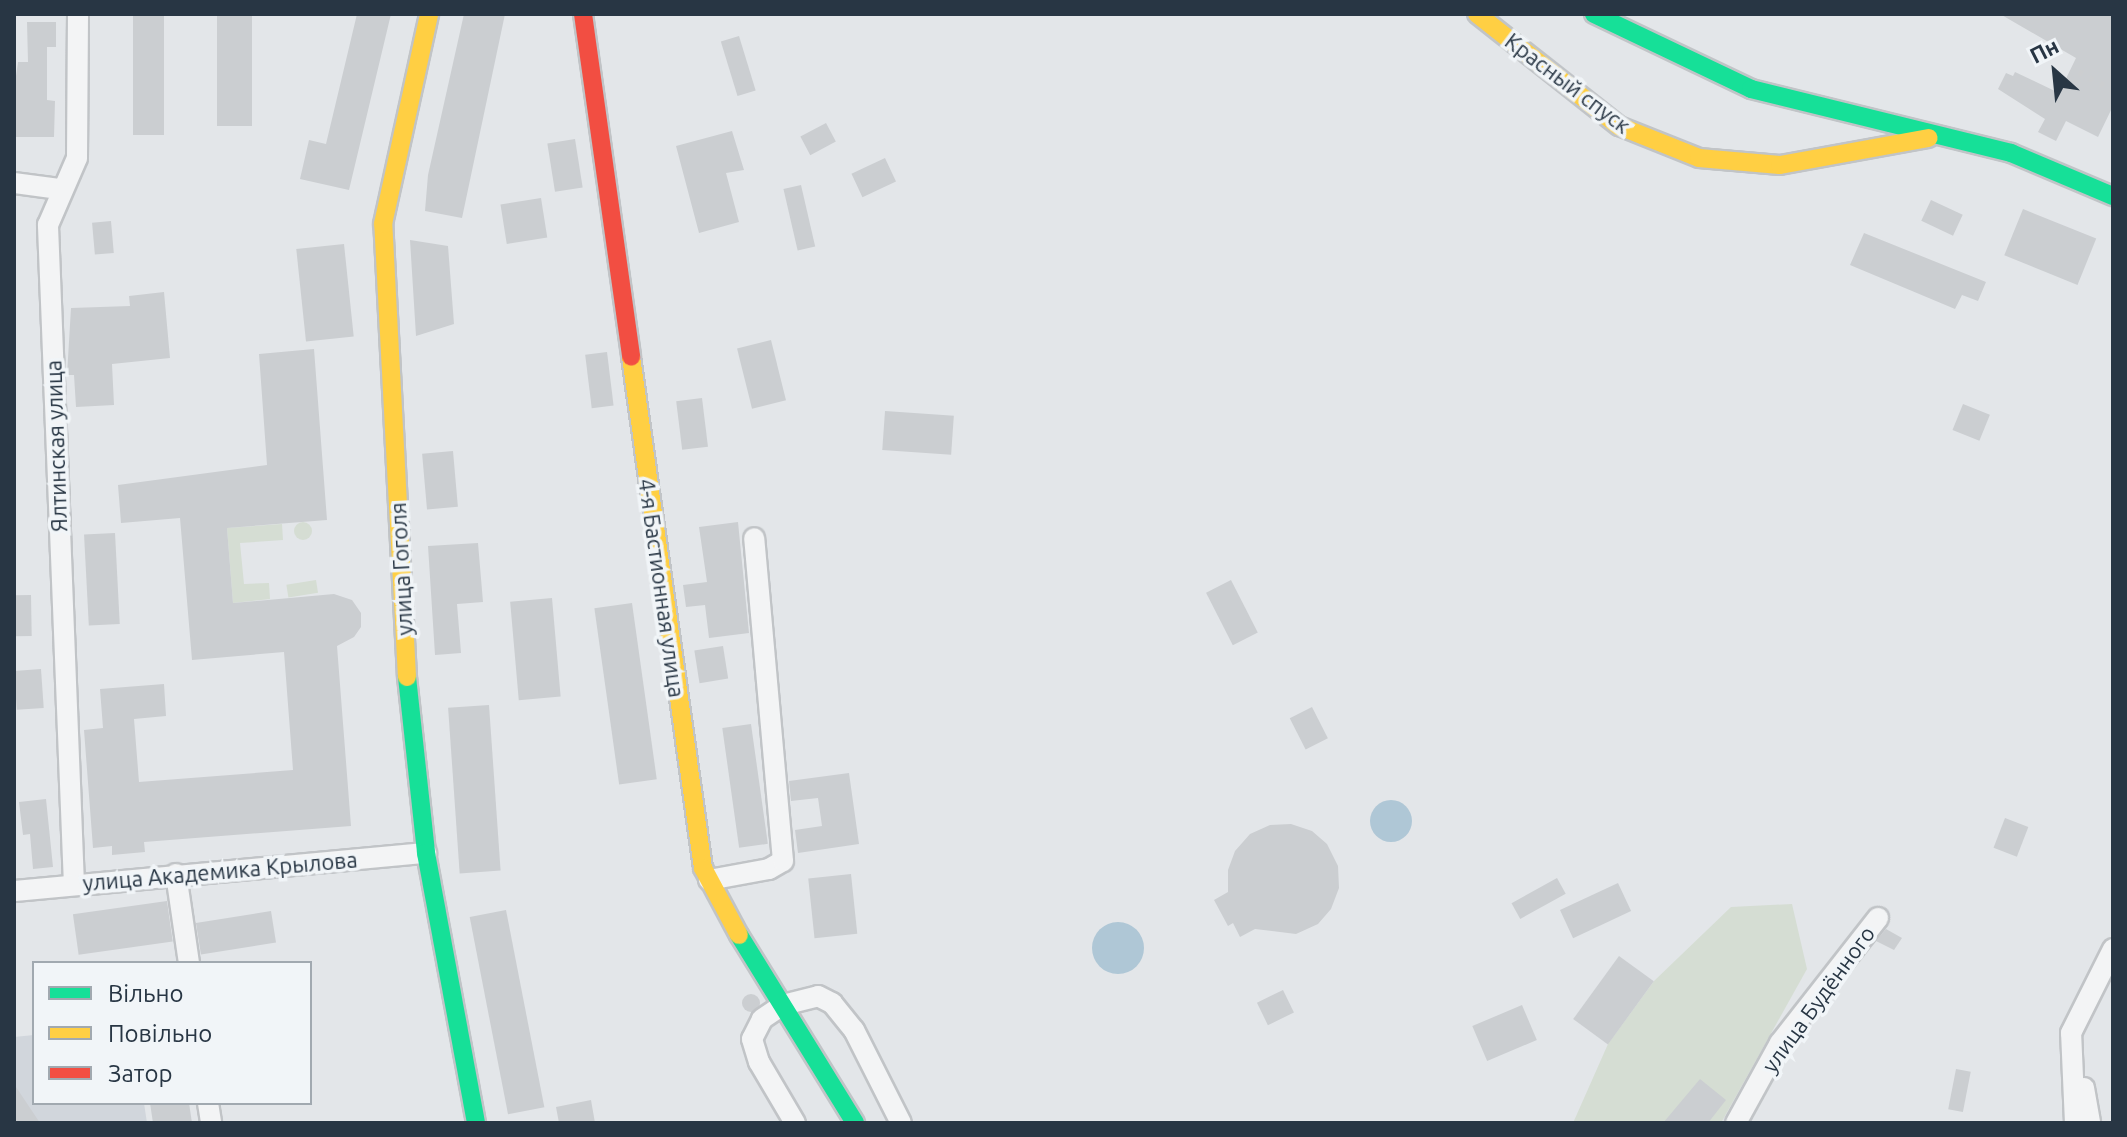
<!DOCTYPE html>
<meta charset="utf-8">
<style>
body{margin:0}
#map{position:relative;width:2127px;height:1137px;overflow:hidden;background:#e3e6e9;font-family:Ubuntu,sans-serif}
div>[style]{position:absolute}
.built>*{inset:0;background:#d1d6dc}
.green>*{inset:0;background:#d5ddd3;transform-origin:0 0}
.round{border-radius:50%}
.water>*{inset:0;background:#afc7d6}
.building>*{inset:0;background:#cbced1;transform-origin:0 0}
.roads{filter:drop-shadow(2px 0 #c1c4c7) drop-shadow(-2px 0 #c1c4c7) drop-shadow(0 2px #c1c4c7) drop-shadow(0 -2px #c1c4c7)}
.street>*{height:20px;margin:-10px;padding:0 10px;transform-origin:10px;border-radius:10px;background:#f3f4f5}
.fast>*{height:18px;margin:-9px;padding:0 9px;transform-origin:9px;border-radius:9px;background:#16e098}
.slow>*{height:18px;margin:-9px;padding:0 9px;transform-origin:9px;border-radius:9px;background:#ffcf43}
.jam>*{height:18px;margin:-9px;padding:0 9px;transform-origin:9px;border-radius:9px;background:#f24e42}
.rail>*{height:6px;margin-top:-3px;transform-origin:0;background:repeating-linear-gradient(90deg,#ccced0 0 4px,transparent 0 12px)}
span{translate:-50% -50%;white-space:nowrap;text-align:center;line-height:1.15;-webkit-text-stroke:7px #f1f5f8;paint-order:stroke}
.street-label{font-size:22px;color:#283644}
.frame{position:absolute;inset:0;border:16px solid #283644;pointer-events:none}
.legend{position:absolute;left:32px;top:961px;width:280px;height:144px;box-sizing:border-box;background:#f1f5f8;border:2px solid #a1a9b0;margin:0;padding:10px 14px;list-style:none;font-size:24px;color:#283644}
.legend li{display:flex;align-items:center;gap:16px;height:40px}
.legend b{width:40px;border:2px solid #a1a9b0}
.north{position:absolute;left:2015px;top:32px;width:80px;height:80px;-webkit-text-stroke:6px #f1f5f8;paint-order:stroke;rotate:333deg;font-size:22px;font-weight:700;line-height:32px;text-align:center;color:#283644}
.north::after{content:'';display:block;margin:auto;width:28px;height:36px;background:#283644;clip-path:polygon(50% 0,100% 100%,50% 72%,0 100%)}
</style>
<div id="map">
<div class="built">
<i style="clip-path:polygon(34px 1035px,34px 1103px,144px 1103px,147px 1123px,14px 1123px,14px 1037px)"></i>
</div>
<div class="green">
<i class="round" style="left:294px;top:522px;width:18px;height:18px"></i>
<i style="clip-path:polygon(282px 524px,283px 540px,240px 543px,244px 584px,269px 583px,270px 599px,233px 603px,227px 528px)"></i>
<i style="left:316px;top:580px;width:13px;height:30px;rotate:81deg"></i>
<i style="clip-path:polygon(1792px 904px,1807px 969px,1721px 1123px,1573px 1123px,1608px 1044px,1654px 981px,1731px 907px)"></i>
</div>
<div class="water">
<i class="round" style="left:1370px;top:800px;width:42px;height:42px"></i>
<i class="round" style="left:1092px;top:922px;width:52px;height:52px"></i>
</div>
<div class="building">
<i style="left:133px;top:14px;width:31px;height:121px"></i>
<i style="left:217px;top:14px;width:35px;height:112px"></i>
<i style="clip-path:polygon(357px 14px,391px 14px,349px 190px,300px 179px,309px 140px,326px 144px)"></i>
<i style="clip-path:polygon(464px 14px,505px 14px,462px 218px,425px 211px,428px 175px)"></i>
<i style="clip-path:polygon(2000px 14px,2113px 14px,2113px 106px,2098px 137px,2066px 121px,2056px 141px,2038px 132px,2045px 119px,1998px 89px,2006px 73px,2013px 76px,2015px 72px,2059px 93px,2076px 58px)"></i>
<i style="clip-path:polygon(27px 22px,56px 22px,56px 47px,47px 47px,47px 100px,55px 101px,54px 137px,14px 137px,14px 90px,18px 62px,28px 62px)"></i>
<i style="left:739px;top:36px;width:57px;height:19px;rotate:73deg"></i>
<i style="left:826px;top:123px;width:21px;height:29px;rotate:62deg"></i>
<i style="clip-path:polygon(732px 131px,744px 170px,726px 173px,739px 222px,699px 233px,676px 146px)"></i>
<i style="left:575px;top:139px;width:49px;height:28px;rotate:81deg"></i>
<i style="left:885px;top:158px;width:26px;height:37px;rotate:65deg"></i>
<i style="left:801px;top:185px;width:63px;height:18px;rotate:77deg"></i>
<i style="left:541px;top:198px;width:40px;height:41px;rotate:81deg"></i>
<i style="left:1931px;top:200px;width:35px;height:23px;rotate:25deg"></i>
<i style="left:2023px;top:209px;width:79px;height:50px;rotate:22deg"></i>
<i style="left:111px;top:221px;width:32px;height:19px;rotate:85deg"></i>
<i style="clip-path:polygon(1864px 233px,1986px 282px,1978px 301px,1962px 295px,1955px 309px,1850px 265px)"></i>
<i style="clip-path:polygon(410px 240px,448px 246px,454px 324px,416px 336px)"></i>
<i style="left:344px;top:244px;width:93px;height:48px;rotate:84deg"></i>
<i style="clip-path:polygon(164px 292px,170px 358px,112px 364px,114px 405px,76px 407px,74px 375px,67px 375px,71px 308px,130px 306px,129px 296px)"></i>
<i style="left:771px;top:340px;width:62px;height:35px;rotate:76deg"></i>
<i style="clip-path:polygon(314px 349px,327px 520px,227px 528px,233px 603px,334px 594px,352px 600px,361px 613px,361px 627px,354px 637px,337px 646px,351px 826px,144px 842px,145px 852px,112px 855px,112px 846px,93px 848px,84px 730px,103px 728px,100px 689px,164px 684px,166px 716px,134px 719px,139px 782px,293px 770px,284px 652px,192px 660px,180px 518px,121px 523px,118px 485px,267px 465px,259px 354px)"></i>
<i style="left:607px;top:352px;width:54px;height:22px;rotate:83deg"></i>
<i style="left:702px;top:398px;width:49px;height:26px;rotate:83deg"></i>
<i style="left:1963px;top:404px;width:29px;height:28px;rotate:22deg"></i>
<i style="left:885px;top:411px;width:69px;height:39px;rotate:4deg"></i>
<i style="left:453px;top:451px;width:56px;height:31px;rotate:85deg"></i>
<i style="clip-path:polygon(738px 522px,749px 633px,709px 638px,705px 605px,686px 607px,683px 585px,707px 582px,699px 527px)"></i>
<i style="left:115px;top:533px;width:91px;height:31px;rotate:87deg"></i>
<i style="clip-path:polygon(478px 543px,483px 602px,457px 604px,461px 653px,435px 655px,428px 546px)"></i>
<i style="left:1231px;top:580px;width:59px;height:28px;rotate:63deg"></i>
<i style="left:31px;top:595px;width:41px;height:17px;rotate:89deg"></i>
<i style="left:552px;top:598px;width:99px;height:42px;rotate:85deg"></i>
<i style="left:632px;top:603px;width:178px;height:38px;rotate:82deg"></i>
<i style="left:723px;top:646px;width:33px;height:29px;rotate:81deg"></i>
<i style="left:41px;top:669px;width:39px;height:27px;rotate:86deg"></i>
<i style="left:489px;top:705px;width:166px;height:41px;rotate:86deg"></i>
<i style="left:1312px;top:707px;width:35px;height:25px;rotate:63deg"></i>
<i style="left:751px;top:724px;width:121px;height:29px;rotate:82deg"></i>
<i style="clip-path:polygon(849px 773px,859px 844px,798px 853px,795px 830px,822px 826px,818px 798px,791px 801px,789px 781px)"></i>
<i style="clip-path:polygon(46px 799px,53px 867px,33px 869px,30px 834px,23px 835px,19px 802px)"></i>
<i style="left:2005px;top:818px;width:25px;height:32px;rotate:21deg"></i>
<i style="clip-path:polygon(1291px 824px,1312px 831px,1327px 844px,1338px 866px,1339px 888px,1331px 909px,1318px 924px,1296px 934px,1255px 929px,1240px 937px,1233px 923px,1228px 926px,1214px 900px,1228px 892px,1228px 870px,1235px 851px,1250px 834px,1270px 825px)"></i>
<i style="left:851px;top:874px;width:60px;height:43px;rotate:84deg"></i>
<i style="left:1557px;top:878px;width:18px;height:52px;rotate:61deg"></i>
<i style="left:1618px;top:883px;width:31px;height:64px;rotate:65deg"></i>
<i style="left:167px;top:901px;width:41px;height:95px;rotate:82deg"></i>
<i style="left:506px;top:910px;width:201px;height:37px;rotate:79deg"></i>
<i style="left:271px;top:911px;width:32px;height:76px;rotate:81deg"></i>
<i style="clip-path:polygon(1886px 929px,1902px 938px,1894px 950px,1876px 941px)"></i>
<i style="left:1619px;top:956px;width:43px;height:78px;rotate:36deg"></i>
<i style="left:1283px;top:990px;width:25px;height:29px;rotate:64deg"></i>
<i class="round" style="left:742px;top:994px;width:18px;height:18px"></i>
<i style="left:1522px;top:1005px;width:38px;height:54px;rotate:67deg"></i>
<i style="left:1956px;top:1069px;width:15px;height:41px;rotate:11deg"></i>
<i style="clip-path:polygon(1700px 1079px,1726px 1100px,1708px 1123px,1663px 1123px)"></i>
<i style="clip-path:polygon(14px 1084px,40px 1123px,14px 1123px)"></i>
<i style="clip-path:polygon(591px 1100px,595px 1123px,559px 1123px,556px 1107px)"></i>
<i style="clip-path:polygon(150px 1103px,189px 1103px,192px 1123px,153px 1123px)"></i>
</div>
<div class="roads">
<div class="street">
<i style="left:14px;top:183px;width:45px;rotate:7.6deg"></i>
<i style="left:176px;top:874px;width:90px;rotate:81.7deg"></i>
<i style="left:709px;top:880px;width:61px;rotate:-10.4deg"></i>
<i style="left:769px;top:869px;width:16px;rotate:-30deg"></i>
<i style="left:783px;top:861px;width:324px;rotate:-95.1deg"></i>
<i style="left:74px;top:885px;width:661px;rotate:-92.26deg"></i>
<i style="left:48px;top:225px;width:73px;rotate:-66.6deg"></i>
<i style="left:77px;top:158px;width:144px;rotate:-89.6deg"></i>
<i style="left:14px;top:891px;width:414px;rotate:-5.3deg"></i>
<i style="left:2084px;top:1088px;width:36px;rotate:80deg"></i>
<i style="left:208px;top:1103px;width:20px;rotate:81deg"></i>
<i style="left:795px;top:1123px;width:71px;rotate:-120.5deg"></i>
<i style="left:759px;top:1062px;width:24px;rotate:-107deg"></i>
<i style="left:752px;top:1039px;width:22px;rotate:-63deg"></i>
<i style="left:762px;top:1019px;width:25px;rotate:-34deg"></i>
<i style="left:783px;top:1005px;width:36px;rotate:-14deg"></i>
<i style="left:818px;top:996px;width:16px;rotate:27deg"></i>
<i style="left:832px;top:1003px;width:35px;rotate:51deg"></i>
<i style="left:854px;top:1030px;width:104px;rotate:63.2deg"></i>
<i style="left:1736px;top:1123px;width:91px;rotate:-61.2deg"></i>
<i style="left:1780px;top:1043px;width:159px;rotate:-51.9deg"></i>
<i style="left:2075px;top:1123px;width:90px;rotate:-92.5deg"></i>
<i style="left:2071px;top:1033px;width:94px;rotate:-63.4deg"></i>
</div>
<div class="fast">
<i style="left:1594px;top:14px;width:174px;rotate:25.5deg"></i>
<i style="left:1751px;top:89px;width:268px;rotate:13.8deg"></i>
<i style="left:2011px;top:153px;width:111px;rotate:22.9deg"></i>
<i style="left:407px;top:677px;width:177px;rotate:83.8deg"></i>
<i style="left:426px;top:853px;width:275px;rotate:79.5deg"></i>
<i style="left:739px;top:935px;width:221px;rotate:58.3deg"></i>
</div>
<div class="slow">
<i style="left:1477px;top:14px;width:181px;rotate:38.3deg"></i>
<i style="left:1619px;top:126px;width:86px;rotate:21.8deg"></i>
<i style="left:1699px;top:158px;width:81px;rotate:4.9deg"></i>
<i style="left:1780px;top:165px;width:151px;rotate:-10.3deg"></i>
<i style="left:631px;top:357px;width:516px;rotate:81.98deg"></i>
<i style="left:703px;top:868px;width:76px;rotate:61.8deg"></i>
<i style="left:407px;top:677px;width:454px;rotate:-93deg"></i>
<i style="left:383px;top:224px;width:215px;rotate:-77.6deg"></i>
</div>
<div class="jam">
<i style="left:583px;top:14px;width:346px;rotate:82deg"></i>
</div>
</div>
<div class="rail">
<i style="left:2079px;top:72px;width:39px;rotate:29deg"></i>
</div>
<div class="street-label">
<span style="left:1568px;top:83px;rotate:37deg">Красный спуск</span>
<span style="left:56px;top:446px;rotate:-92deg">Ялтинская улица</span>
<span style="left:401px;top:569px;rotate:-93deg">улица Гоголя</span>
<span style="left:662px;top:588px;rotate:82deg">4-я Бастионная улица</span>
<span style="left:220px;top:871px;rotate:-5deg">улица Академика Крылова</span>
<span style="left:1818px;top:999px;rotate:-54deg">улица Будённого</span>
</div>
<div class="frame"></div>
<ul class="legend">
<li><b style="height:10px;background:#16e098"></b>Вільно</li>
<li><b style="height:10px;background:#ffcf43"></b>Повільно</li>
<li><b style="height:10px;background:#f24e42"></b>Затор</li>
</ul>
<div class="north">Пн</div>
</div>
